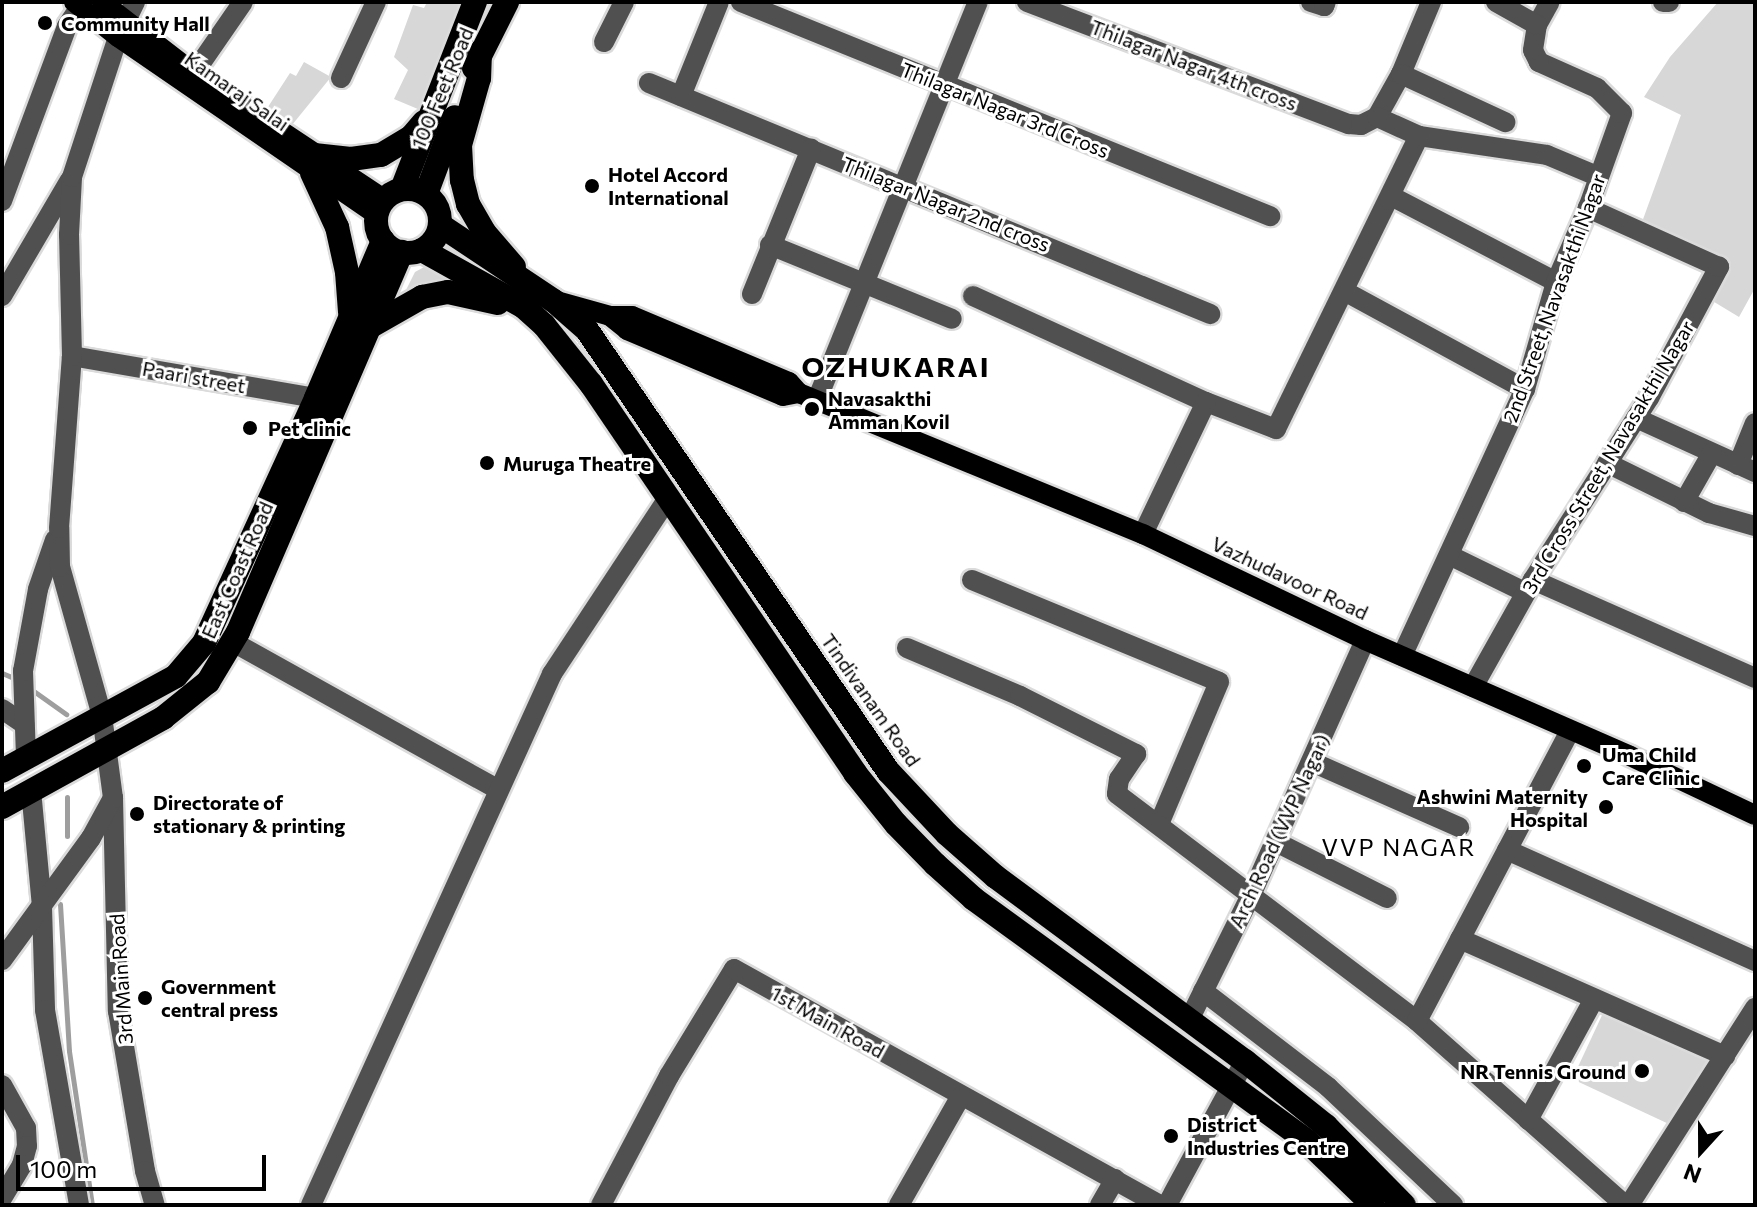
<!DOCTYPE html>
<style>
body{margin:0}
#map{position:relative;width:1757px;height:1207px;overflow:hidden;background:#fff;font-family:Commissioner,sans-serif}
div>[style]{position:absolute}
.green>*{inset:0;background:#d7d7d7;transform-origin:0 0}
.stream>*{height:5px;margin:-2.5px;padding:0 2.5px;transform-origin:2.5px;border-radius:2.5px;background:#9e9e9e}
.roads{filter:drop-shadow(2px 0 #dbdbdb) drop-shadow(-2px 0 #dbdbdb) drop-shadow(0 2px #dbdbdb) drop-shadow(0 -2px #dbdbdb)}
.minor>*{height:20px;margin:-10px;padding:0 10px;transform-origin:10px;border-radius:10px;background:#505050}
.major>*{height:20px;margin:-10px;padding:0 10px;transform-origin:10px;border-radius:10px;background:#000}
.highway>*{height:24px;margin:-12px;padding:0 12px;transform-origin:12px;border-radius:12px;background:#000}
.highway>.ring{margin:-12px;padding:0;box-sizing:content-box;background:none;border:24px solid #000;border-radius:50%}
.dots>*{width:22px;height:22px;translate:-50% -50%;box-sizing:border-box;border:4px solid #fff;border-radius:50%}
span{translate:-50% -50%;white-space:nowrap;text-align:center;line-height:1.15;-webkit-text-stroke:6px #fff;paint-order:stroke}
.poi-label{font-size:20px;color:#000;font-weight:700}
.left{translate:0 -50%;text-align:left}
.right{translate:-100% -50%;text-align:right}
.street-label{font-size:20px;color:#000}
.quarter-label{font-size:24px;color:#000;letter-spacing:2px}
.district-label{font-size:28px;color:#000;font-weight:700;letter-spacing:2px}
.frame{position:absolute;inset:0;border:4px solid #000;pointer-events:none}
.north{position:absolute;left:1661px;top:1111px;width:80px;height:80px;-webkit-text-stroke:6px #fff;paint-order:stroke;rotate:201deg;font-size:22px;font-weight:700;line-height:32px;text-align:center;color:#000}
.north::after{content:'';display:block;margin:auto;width:28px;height:36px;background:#000;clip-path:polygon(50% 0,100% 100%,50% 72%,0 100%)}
.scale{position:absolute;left:16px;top:1155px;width:250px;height:36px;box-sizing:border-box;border:4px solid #000;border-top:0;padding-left:10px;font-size:24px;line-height:28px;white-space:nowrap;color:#000;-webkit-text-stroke:6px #fff;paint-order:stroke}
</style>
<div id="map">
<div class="green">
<i style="clip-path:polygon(427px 2px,468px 2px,425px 112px,394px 99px,408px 70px,394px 57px,413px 5px,424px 8px)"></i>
<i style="clip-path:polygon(1718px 2px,1755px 2px,1755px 288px,1739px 317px,1696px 291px,1715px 256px,1642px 222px,1681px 115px,1644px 97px,1670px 57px)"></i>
<i style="clip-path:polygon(304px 62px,331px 77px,292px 125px,266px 110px,290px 73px,296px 76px)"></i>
<i style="clip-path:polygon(426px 266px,437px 270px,459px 283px,431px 283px,405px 292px,415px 272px)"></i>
<i style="left:1604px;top:1011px;width:119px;height:75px;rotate:25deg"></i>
</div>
<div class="stream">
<i style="left:2px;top:673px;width:15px;rotate:23deg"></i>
<i style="left:28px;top:687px;width:47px;rotate:35.4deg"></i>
<i style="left:67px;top:836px;width:39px;rotate:-90deg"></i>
<i style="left:60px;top:904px;width:147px;rotate:86.5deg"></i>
<i style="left:69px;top:1051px;width:156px;rotate:81.5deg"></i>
</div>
<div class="roads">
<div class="minor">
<i style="left:741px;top:2px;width:571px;rotate:22.03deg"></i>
<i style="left:1027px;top:2px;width:344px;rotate:20.8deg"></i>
<i style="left:1349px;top:124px;width:12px;rotate:5deg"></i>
<i style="left:1361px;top:125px;width:18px;rotate:-27deg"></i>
<i style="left:1377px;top:117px;width:49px;rotate:-60.8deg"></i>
<i style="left:1401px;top:74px;width:78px;rotate:-67.4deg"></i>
<i style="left:1311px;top:2px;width:14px;rotate:17deg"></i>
<i style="left:1324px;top:6px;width:4px;rotate:-63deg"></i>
<i style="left:1663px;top:2px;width:6px"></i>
<i style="left:1537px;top:25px;width:26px;rotate:-61deg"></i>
<i style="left:604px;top:42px;width:45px;rotate:-63.4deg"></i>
<i style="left:194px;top:73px;width:86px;rotate:-55.4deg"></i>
<i style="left:1401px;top:74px;width:115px;rotate:24.8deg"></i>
<i style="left:341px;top:78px;width:84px;rotate:-65.3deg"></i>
<i style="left:649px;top:83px;width:607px;rotate:22.38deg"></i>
<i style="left:681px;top:96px;width:101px;rotate:-68deg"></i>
<i style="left:1377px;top:117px;width:46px;rotate:24.3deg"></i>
<i style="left:1419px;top:136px;width:129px;rotate:8.4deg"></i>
<i style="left:1547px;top:155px;width:54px;rotate:22.8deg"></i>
<i style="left:1391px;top:196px;width:186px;rotate:27.5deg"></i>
<i style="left:2px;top:201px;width:187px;rotate:-69.6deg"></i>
<i style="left:67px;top:26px;width:23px;rotate:-56deg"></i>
<i style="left:770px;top:245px;width:196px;rotate:22.1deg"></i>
<i style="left:1346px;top:292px;width:204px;rotate:28.5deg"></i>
<i style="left:752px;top:294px;width:157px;rotate:-67.9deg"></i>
<i style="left:2px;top:296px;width:134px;rotate:-59.6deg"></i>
<i style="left:973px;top:296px;width:256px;rotate:24.5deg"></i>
<i style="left:1206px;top:402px;width:75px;rotate:21.1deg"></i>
<i style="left:1276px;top:429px;width:326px;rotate:-64deg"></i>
<i style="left:72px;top:356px;width:248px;rotate:9.8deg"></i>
<i style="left:817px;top:400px;width:429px;rotate:-68deg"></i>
<i style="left:1636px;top:418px;width:131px;rotate:24.4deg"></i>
<i style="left:1607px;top:463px;width:114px;rotate:26.1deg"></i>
<i style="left:1709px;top:513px;width:48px;rotate:15.8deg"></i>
<i style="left:1738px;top:465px;width:45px;rotate:-68deg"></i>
<i style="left:1684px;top:502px;width:56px;rotate:-60.3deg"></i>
<i style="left:1143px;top:534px;width:146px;rotate:-64.5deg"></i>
<i style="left:1449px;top:555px;width:85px;rotate:26deg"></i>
<i style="left:972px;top:580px;width:267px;rotate:22.4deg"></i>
<i style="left:1219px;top:682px;width:154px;rotate:112.9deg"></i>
<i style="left:1533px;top:580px;width:243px;rotate:23.8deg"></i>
<i style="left:233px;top:642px;width:304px;rotate:29.1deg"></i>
<i style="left:907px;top:648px;width:123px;rotate:23deg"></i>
<i style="left:1020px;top:696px;width:130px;rotate:26.6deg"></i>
<i style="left:1136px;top:754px;width:30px;rotate:124deg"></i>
<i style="left:1119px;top:779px;width:15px;rotate:98deg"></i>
<i style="left:1117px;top:794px;width:376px;rotate:37.1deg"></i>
<i style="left:1417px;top:1021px;width:278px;rotate:41.5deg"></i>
<i style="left:1402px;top:656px;width:294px;rotate:-65.3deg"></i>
<i style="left:1525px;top:389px;width:111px;rotate:-73.8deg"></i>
<i style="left:1556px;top:282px;width:81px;rotate:-66.6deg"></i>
<i style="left:1588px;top:208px;width:101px;rotate:-70.3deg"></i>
<i style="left:1622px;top:113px;width:35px;rotate:-135deg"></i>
<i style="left:1597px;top:88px;width:64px;rotate:-155.9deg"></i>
<i style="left:1539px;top:62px;width:13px;rotate:-117deg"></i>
<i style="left:1533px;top:50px;width:25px;rotate:-81deg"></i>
<i style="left:1537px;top:25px;width:47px;rotate:-150.7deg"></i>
<i style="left:1473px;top:687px;width:123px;rotate:-60.7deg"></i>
<i style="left:1533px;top:580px;width:216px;rotate:-57.5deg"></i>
<i style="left:1649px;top:398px;width:149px;rotate:-61.9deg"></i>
<i style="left:1719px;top:267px;width:144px;rotate:-155.8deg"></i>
<i style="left:2px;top:709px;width:27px;rotate:34deg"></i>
<i style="left:26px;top:757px;width:86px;rotate:-92deg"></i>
<i style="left:23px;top:671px;width:83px;rotate:-79.6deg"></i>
<i style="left:38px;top:589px;width:52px;rotate:-70.9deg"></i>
<i style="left:1312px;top:762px;width:161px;rotate:23.9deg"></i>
<i style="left:31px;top:790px;width:118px;rotate:84.6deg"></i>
<i style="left:42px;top:907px;width:103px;rotate:88.3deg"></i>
<i style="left:45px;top:1010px;width:198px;rotate:80.1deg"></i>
<i style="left:113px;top:798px;width:213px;rotate:88.7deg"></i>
<i style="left:118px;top:1011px;width:162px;rotate:80.4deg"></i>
<i style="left:145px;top:1171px;width:35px;rotate:74deg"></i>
<i style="left:1276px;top:842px;width:124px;rotate:26.8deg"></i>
<i style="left:1507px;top:850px;width:272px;rotate:24.1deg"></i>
<i style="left:1460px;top:939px;width:290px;rotate:23.8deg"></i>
<i style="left:2px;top:960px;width:151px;rotate:-53.9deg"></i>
<i style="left:91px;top:838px;width:46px;rotate:-61.2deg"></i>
<i style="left:113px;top:798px;width:83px;rotate:-97.6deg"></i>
<i style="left:102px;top:716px;width:155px;rotate:-105.7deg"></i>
<i style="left:60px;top:567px;width:39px;rotate:-91deg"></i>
<i style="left:59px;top:528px;width:172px;rotate:-85.7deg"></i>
<i style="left:72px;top:356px;width:121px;rotate:-91.4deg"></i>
<i style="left:69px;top:235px;width:58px;rotate:-87deg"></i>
<i style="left:72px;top:177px;width:147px;rotate:-71.8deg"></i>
<i style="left:118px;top:37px;width:39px;rotate:-64deg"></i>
<i style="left:1203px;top:991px;width:158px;rotate:37.5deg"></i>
<i style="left:1328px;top:1087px;width:172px;rotate:43.3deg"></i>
<i style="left:1189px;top:1020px;width:142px;rotate:-63.6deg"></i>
<i style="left:1252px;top:893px;width:277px;rotate:-65.9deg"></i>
<i style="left:1417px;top:1021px;width:328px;rotate:-62.2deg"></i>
<i style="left:2px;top:1085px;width:49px;rotate:60.8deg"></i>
<i style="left:26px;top:1128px;width:18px;rotate:87deg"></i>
<i style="left:27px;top:1146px;width:20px;rotate:105deg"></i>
<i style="left:22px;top:1165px;width:39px;rotate:121deg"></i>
<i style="left:1528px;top:1120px;width:138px;rotate:-61.4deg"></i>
<i style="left:311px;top:1205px;width:583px;rotate:-65.59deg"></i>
<i style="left:552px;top:674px;width:211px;rotate:-56.6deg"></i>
<i style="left:601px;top:1205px;width:146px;rotate:-62.2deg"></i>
<i style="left:669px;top:1076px;width:125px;rotate:-58.7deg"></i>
<i style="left:734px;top:969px;width:486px;rotate:29deg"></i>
<i style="left:899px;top:1205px;width:125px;rotate:-60.4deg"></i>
<i style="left:1100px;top:1205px;width:30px;rotate:-60deg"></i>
<i style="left:1167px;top:1205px;width:164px;rotate:-61.6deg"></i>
<i style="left:1629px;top:1205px;width:234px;rotate:-57.4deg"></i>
</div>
<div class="major">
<i style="left:74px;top:2px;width:56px;rotate:38.5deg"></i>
<i style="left:118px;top:37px;width:313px;rotate:34.5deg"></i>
<i style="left:102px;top:2px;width:116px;rotate:37.7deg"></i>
<i style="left:194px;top:73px;width:228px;rotate:33.6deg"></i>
<i style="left:557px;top:301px;width:55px;rotate:15.8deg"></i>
<i style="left:610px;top:316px;width:22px"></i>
<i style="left:632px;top:316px;width:170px;rotate:22.8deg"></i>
<i style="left:789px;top:382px;width:15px;rotate:48deg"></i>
<i style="left:799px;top:393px;width:372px;rotate:22.3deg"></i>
<i style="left:1143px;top:534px;width:246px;rotate:25.5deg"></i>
<i style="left:1365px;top:640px;width:289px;rotate:23.6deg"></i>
<i style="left:1630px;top:756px;width:138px;rotate:25.3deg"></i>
<i style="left:610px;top:316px;width:22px;rotate:39deg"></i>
<i style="left:627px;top:330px;width:169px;rotate:22.9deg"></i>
<i style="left:783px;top:396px;width:16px;rotate:-11deg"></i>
</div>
<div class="highway">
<i style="left:480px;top:52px;width:26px;rotate:92deg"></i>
<i style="left:479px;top:78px;width:70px;rotate:105.8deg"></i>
<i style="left:460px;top:145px;width:35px;rotate:87deg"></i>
<i style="left:462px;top:180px;width:25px;rotate:76deg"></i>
<i style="left:468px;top:204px;width:32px;rotate:60deg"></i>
<i style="left:484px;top:232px;width:46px;rotate:49.4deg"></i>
<i style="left:474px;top:68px;width:74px;rotate:-63.4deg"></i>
<i style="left:314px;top:155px;width:37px;rotate:6deg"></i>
<i style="left:351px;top:159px;width:30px;rotate:-8deg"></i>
<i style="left:381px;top:155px;width:35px;rotate:-31deg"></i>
<i style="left:411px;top:137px;width:20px;rotate:-49deg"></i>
<i style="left:312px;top:173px;width:60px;rotate:65.2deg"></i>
<i style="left:337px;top:227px;width:46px;rotate:77.5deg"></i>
<i style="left:347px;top:272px;width:40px;rotate:85.7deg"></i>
<i class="ring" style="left:376px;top:189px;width:40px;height:40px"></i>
<i style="left:402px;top:189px;width:201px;rotate:-68.7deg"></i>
<i style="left:426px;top:194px;width:82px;rotate:-69.4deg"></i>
<i style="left:440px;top:225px;width:137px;rotate:33.7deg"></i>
<i style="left:554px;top:301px;width:44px;rotate:41.3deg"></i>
<i style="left:587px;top:330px;width:534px;rotate:55.68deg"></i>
<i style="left:888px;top:771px;width:86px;rotate:46.9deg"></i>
<i style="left:947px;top:834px;width:65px;rotate:41.3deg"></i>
<i style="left:996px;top:877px;width:310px;rotate:36.5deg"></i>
<i style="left:1245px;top:1061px;width:104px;rotate:38.7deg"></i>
<i style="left:1326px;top:1126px;width:111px;rotate:45.4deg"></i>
<i style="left:422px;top:250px;width:117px;rotate:29.2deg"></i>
<i style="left:524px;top:307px;width:27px;rotate:42deg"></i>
<i style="left:544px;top:325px;width:75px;rotate:51.5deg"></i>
<i style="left:591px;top:384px;width:470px;rotate:55.8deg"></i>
<i style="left:855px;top:773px;width:65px;rotate:51.2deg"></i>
<i style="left:896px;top:824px;width:56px;rotate:45.7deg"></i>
<i style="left:935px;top:864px;width:52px;rotate:41.9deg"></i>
<i style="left:974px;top:899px;width:413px;rotate:36deg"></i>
<i style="left:1308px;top:1142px;width:91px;rotate:44.1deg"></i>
<i style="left:371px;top:326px;width:59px;rotate:-29.6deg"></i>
<i style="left:422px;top:297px;width:26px;rotate:-11deg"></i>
<i style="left:448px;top:292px;width:51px;rotate:12.4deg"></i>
<i style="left:2px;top:771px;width:198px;rotate:-28.6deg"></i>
<i style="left:176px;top:676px;width:43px;rotate:-49.7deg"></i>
<i style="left:204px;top:643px;width:269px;rotate:-65.4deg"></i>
<i style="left:316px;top:398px;width:171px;rotate:-66.9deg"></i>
<i style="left:2px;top:807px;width:184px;rotate:-28.9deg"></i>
<i style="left:163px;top:718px;width:58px;rotate:-38.7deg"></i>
<i style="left:208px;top:682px;width:58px;rotate:-59deg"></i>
<i style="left:238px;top:632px;width:414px;rotate:-66.7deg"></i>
</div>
</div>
<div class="dots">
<i style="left:45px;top:23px;background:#000"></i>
<i style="left:592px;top:186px;background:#000"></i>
<i style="left:812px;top:409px;background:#000"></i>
<i style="left:250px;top:428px;background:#000"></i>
<i style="left:487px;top:463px;background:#000"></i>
<i style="left:1584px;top:766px;background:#000"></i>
<i style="left:1606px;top:807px;background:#000"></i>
<i style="left:137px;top:814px;background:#000"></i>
<i style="left:145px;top:998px;background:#000"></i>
<i style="left:1642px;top:1071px;background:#000"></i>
<i style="left:1171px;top:1136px;background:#000"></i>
</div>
<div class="poi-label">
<span class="left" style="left:61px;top:23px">Community Hall</span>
<span class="left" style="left:608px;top:186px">Hotel Accord<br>International</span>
<span class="left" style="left:828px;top:410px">Navasakthi<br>Amman Kovil</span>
<span class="left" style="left:268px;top:428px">Pet clinic</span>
<span class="left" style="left:503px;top:463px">Muruga Theatre</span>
<span class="left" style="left:1602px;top:766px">Uma Child<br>Care Clinic</span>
<span class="right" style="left:1588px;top:808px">Ashwini Maternity<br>Hospital</span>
<span class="left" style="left:153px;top:814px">Directorate of<br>stationary &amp; printing</span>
<span class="left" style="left:161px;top:998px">Government<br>central press</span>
<span class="right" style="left:1626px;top:1071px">NR Tennis Ground</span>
<span class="left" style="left:1187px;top:1136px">District<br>Industries Centre</span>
</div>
<div class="street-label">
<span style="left:1194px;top:65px;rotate:21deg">Thilagar Nagar 4th cross</span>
<span style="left:442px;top:88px;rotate:-67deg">100 Feet Road</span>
<span style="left:237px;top:91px;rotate:35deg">Kamaraj Salai</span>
<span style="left:1005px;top:110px;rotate:22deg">Thilagar Nagar 3rd Cross</span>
<span style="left:946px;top:204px;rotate:22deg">Thilagar Nagar 2nd cross</span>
<span style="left:1554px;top:298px;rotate:-70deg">2nd Street, Navasakthi Nagar</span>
<span style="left:194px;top:377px;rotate:10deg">Paari street</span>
<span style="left:1608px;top:457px;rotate:-59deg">3rd Cross Street, Navasakthi Nagar</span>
<span style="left:237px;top:570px;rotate:-66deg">East Coast Road</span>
<span style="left:1290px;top:578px;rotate:25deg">Vazhudavoor Road</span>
<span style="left:871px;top:700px;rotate:55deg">Tindivanam Road</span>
<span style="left:1279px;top:831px;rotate:-65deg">Arch Road (VVP Nagar)</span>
<span style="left:121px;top:979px;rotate:-94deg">3rd Main Road</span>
<span style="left:828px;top:1022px;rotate:29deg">1st Main Road</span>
</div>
<div class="quarter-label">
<span style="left:1399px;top:847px">VVP NAGAR</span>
</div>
<div class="district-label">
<span style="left:896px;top:366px">OZHUKARAI</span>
</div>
<div class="frame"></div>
<div class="north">N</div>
<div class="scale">100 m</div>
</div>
